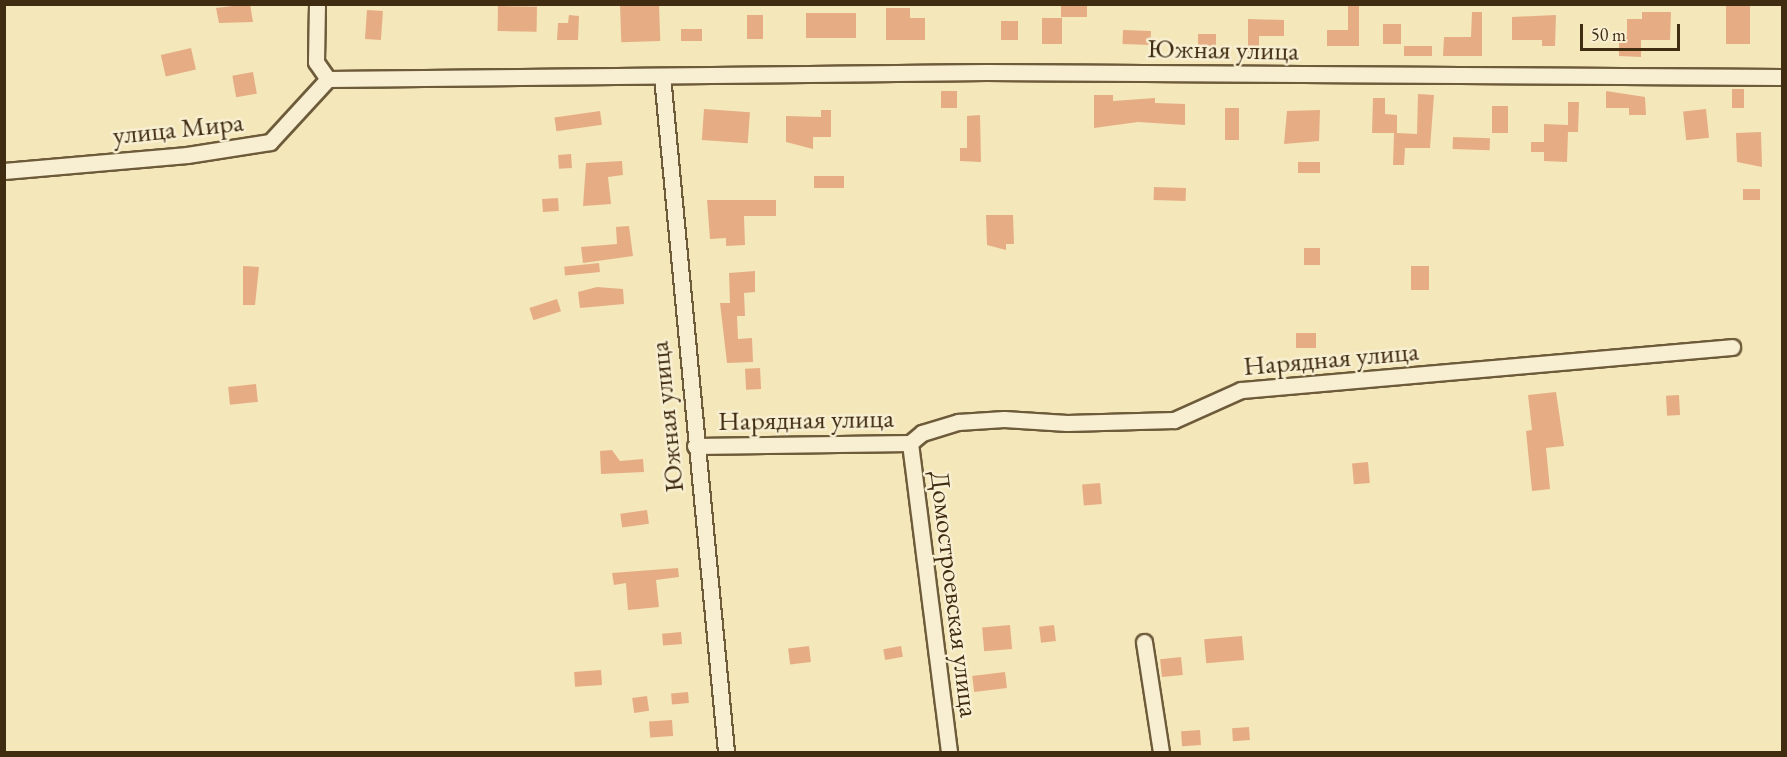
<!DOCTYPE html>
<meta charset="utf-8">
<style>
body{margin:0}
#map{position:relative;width:1787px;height:757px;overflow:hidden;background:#f4e7ba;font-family:"EB Garamond",serif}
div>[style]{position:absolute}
.building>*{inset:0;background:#e6ad85;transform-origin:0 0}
.roads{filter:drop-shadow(2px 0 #6d5b3a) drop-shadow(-2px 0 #6d5b3a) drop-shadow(0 2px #6d5b3a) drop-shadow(0 -2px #6d5b3a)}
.minor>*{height:15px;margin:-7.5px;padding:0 7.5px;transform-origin:7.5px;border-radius:7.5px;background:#f8efd2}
span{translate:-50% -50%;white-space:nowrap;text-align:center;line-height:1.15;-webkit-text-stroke:5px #f8efd2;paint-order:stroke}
.street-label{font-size:27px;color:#402c10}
.frame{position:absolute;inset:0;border:6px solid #402c10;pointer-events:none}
.scale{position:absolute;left:1580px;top:24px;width:100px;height:27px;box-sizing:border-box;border:3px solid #402c10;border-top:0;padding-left:8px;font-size:18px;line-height:21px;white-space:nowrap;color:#402c10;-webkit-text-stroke:4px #f8efd2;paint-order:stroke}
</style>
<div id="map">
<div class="building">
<i style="clip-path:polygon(250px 4px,253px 22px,219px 23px,216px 8px)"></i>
<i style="left:659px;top:4px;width:37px;height:39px;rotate:88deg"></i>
<i style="left:1061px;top:4px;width:26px;height:13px"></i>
<i style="clip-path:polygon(1348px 4px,1359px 4px,1359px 46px,1327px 46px,1327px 30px,1348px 30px)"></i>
<i style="left:1726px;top:4px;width:24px;height:40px"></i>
<i style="left:498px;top:6px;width:39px;height:25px;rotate:1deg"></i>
<i style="clip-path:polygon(886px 8px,910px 8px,910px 18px,925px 18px,925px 40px,886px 40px)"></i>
<i style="left:367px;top:10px;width:16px;height:29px;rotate:4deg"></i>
<i style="clip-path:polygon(1472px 12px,1482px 12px,1482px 56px,1443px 56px,1444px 37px,1471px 37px)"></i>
<i style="clip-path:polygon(1642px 12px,1671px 12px,1670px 40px,1641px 40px,1641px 57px,1619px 56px,1619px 37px,1627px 37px,1627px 19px,1642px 19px)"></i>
<i style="left:806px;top:13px;width:50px;height:25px"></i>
<i style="clip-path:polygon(569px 15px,579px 16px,578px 40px,557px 40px,558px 23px,568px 23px)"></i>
<i style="left:747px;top:15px;width:16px;height:24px"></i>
<i style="clip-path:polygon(1556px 15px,1555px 46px,1542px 46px,1542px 40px,1512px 40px,1512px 17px)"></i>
<i style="left:1042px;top:18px;width:20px;height:26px"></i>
<i style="clip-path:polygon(1248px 19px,1284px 20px,1284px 36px,1259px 36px,1259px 52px,1248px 52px)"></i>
<i style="left:1001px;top:21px;width:17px;height:19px"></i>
<i style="left:1383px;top:24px;width:18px;height:20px"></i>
<i style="left:681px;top:29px;width:21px;height:12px"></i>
<i style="left:1123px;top:30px;width:28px;height:14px;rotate:2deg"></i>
<i style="left:1198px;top:34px;width:18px;height:12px"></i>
<i style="left:1404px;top:46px;width:28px;height:10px"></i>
<i style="left:191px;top:48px;width:22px;height:31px;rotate:77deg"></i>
<i style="left:253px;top:72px;width:22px;height:21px;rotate:80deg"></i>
<i style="left:1732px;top:89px;width:12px;height:19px"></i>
<i style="left:941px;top:91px;width:16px;height:17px"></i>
<i style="clip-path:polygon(1606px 91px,1645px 97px,1646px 115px,1629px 115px,1629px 108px,1606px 108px)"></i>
<i style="clip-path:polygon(1418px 94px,1434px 95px,1430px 148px,1405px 148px,1404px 165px,1393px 165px,1394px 133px,1372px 133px,1373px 98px,1385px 98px,1385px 114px,1397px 115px,1397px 133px,1417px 134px)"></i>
<i style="clip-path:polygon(1094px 95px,1113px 95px,1113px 101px,1155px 98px,1155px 103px,1185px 104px,1185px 125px,1138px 122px,1094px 128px)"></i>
<i style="clip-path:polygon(1568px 102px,1579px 102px,1578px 132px,1568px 132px,1567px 162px,1544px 161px,1544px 152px,1531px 152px,1531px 142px,1544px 142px,1544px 124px,1568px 125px)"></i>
<i style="left:1492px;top:106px;width:16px;height:27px"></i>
<i style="left:1225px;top:108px;width:14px;height:32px"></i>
<i style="left:704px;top:109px;width:46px;height:31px;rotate:4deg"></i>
<i style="left:1706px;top:109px;width:29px;height:23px;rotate:84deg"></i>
<i style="clip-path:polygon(821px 110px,831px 110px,831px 137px,813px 137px,813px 149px,786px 142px,786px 116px,821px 117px)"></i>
<i style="clip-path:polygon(1320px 110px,1319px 141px,1284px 144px,1287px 111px)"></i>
<i style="left:600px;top:111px;width:14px;height:46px;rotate:82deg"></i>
<i style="clip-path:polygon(980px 115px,981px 162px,960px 161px,960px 148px,967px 148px,967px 116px)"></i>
<i style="clip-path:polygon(1761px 132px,1762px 167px,1737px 162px,1736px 133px)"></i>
<i style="left:1453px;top:137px;width:37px;height:12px;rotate:2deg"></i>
<i style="left:571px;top:154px;width:14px;height:13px;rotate:86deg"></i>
<i style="clip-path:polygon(622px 161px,623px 175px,608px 177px,611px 204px,583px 206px,586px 163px)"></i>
<i style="left:1298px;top:162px;width:22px;height:11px"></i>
<i style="left:814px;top:176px;width:30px;height:12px"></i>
<i style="left:1154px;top:187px;width:32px;height:13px;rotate:2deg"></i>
<i style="left:1743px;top:189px;width:17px;height:11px"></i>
<i style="left:558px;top:198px;width:13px;height:16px;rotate:86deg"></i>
<i style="clip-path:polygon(707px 200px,776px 200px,776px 216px,744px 216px,745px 245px,726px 246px,726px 238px,710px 239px)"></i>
<i style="clip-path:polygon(986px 215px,1013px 215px,1014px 244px,1006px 244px,1006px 250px,987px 245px)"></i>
<i style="clip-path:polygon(629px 226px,633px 256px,583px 263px,581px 247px,617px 244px,616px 227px)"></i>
<i style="left:1304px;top:248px;width:16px;height:17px"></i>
<i style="left:599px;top:263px;width:9px;height:35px;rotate:84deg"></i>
<i style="clip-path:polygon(243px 266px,259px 267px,255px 305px,243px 305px)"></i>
<i style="left:1411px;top:266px;width:18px;height:24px"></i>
<i style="clip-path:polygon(755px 271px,755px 292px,744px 293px,745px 316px,737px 316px,738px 339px,752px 338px,753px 362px,727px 363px,720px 303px,730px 303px,729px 273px)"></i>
<i style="clip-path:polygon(597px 287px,623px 289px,624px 304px,580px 308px,578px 292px)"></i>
<i style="left:557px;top:299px;width:13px;height:29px;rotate:72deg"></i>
<i style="left:1296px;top:333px;width:20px;height:15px"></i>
<i style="left:760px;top:368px;width:21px;height:15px;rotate:87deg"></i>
<i style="left:256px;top:384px;width:18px;height:28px;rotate:84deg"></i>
<i style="clip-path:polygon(1556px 392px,1564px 446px,1546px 448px,1550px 489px,1532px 491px,1526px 431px,1532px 430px,1528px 395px)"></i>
<i style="left:1679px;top:395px;width:20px;height:13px;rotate:87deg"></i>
<i style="clip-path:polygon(612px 450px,620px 461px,643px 459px,644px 472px,601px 474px,600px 451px)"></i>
<i style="left:1368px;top:462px;width:21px;height:16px;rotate:85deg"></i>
<i style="left:1100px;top:483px;width:21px;height:18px;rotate:85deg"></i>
<i style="left:647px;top:510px;width:14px;height:27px;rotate:82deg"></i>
<i style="clip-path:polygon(678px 568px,679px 577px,656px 580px,659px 607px,628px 610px,626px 583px,614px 585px,612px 573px)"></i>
<i style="left:1010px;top:625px;width:24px;height:28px;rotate:85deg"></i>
<i style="left:1054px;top:625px;width:16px;height:15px;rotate:83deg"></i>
<i style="left:681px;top:632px;width:12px;height:19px;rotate:85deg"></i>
<i style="left:1242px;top:636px;width:24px;height:38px;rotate:85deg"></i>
<i style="left:809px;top:646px;width:16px;height:21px;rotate:83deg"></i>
<i style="left:901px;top:646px;width:11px;height:18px;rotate:80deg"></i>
<i style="left:1181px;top:657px;width:18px;height:21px;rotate:84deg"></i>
<i style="left:601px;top:670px;width:15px;height:27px;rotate:86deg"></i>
<i style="left:1005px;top:672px;width:16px;height:33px;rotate:83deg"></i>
<i style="left:688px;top:692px;width:11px;height:17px;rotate:85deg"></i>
<i style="left:647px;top:696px;width:15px;height:15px;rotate:82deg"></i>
<i style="left:672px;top:720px;width:16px;height:23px;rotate:86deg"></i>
<i style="left:1249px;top:727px;width:13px;height:17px;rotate:86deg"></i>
<i style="left:1200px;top:730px;width:15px;height:19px;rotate:86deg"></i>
</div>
<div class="roads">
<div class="minor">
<i style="left:317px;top:4px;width:58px;rotate:91deg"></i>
<i style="left:316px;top:62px;width:21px;rotate:55deg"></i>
<i style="left:662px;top:76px;width:679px;rotate:84.59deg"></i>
<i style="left:328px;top:79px;width:658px;rotate:-0.61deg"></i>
<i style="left:986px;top:72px;width:796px;rotate:0.36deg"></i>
<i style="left:4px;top:171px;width:184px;rotate:-5deg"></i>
<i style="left:187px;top:155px;width:84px;rotate:-8.9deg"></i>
<i style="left:270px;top:142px;width:86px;rotate:-47.4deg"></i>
<i style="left:910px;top:443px;width:311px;rotate:82.8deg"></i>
<i style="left:695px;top:446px;width:215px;rotate:-0.8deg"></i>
<i style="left:910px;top:443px;width:16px;rotate:-40deg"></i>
<i style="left:922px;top:433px;width:38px;rotate:-17deg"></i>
<i style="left:958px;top:422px;width:46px;rotate:-3.7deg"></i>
<i style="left:1004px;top:419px;width:63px;rotate:3.6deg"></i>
<i style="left:1067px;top:423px;width:107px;rotate:-1.6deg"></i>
<i style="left:1174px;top:420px;width:73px;rotate:-24.1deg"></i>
<i style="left:1241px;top:390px;width:493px;rotate:-5deg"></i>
<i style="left:1144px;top:642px;width:111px;rotate:81.2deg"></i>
</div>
</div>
<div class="street-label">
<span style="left:1223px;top:49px;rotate:1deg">Южная улица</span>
<span style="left:178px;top:128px;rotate:-6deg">улица Мира</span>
<span style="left:1331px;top:358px;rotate:-5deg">Нарядная улица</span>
<span style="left:666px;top:417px;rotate:-96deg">Южная улица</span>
<span style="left:806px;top:419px;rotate:-1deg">Нарядная улица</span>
<span style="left:955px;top:594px;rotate:83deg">Домостроевская улица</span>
</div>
<div class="frame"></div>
<div class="scale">50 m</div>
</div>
